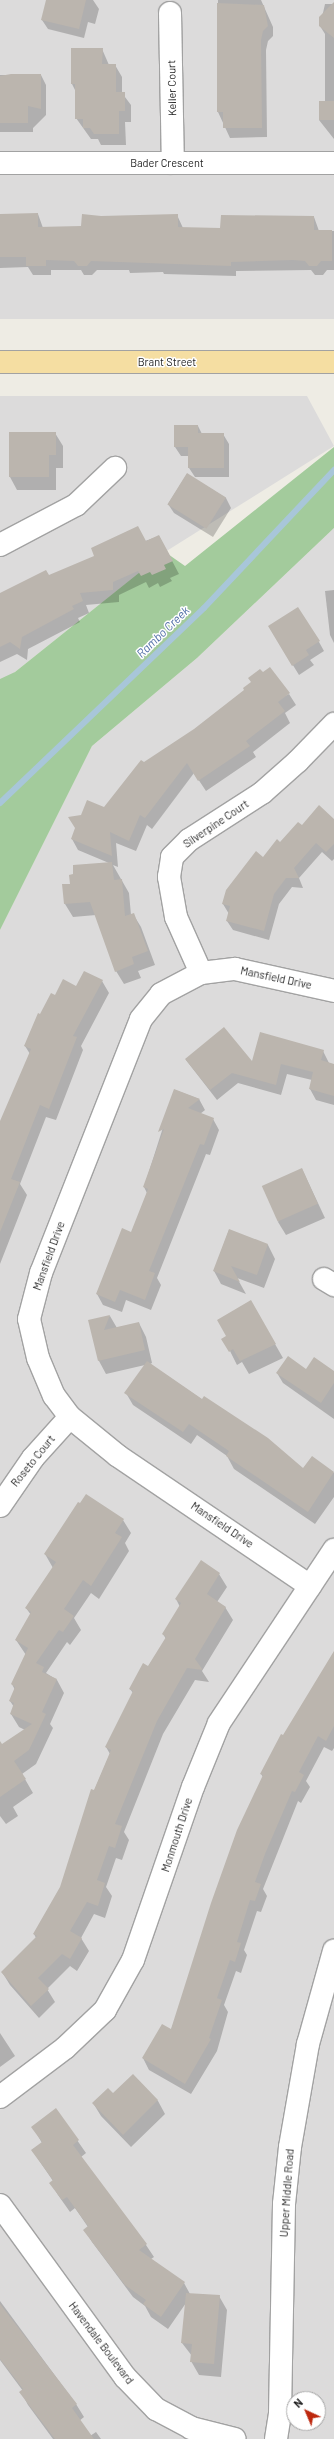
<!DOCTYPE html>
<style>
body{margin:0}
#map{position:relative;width:334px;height:2439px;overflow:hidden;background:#eeece4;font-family:Barlow,sans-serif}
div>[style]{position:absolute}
.residential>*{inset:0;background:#dcdbdb;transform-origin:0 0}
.forest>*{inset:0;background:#a3cb9c}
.shadow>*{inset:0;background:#0003}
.stream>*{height:6px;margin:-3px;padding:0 3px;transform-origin:3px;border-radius:3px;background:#a8c6d9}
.building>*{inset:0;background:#bbb5ae;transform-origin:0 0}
.roads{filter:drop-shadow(1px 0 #a2a2a2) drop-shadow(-1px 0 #a2a2a2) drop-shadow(0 1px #a2a2a2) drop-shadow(0 -1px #a2a2a2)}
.minor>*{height:22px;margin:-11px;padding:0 11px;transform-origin:11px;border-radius:11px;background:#fff}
.major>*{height:22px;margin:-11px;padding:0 11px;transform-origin:11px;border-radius:11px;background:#f5dea2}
span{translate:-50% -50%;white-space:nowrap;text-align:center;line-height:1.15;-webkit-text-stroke:3px #fff;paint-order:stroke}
.street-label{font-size:11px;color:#1e1e1e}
.water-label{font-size:12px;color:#516fa7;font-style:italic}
.north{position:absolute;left:286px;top:2391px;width:40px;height:40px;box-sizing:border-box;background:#fff;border:1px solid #a5a5a5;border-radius:50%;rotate:316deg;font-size:11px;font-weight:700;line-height:16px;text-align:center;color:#1e1e1e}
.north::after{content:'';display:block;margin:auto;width:14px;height:18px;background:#bd280e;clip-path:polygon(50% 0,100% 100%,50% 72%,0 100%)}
</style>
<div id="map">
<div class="residential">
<i style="left:0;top:0;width:334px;height:319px"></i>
<i style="clip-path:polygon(0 396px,307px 396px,334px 446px,165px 552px,0 684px)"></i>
<i style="clip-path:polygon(evenodd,334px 528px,334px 2439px,0 2439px,0 930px,92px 746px,197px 658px,334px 528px,294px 2399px,318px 2399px,318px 2423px,294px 2423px,294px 2399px)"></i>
</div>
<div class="forest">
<i style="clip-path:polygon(334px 447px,334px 528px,197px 658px,92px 746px,0 930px,0 679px,15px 672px,165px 552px,185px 566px)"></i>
</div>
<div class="shadow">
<i style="clip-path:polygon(47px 0,93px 0,99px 9px,95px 24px,88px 22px,84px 38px,48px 29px,42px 20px)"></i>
<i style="clip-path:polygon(218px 0,261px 0,273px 27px,273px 36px,268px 41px,266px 50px,267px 137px,230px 138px,218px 112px)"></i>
<i style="clip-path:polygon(325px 4px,334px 4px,334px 139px,319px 120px,325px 102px,325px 34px,320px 26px)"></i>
<i style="clip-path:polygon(102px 49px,109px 65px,115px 65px,122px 77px,122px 93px,131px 105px,131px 122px,125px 122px,126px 145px,101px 145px,98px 139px,91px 139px,76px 118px,76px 92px,72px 84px)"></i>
<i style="clip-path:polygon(0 75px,41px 75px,46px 85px,46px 115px,33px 128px,33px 132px,0 132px)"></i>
<i style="clip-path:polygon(0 214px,38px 214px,43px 228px,82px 227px,101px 217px,177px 215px,183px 228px,221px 229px,314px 217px,319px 231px,334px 231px,334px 270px,327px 270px,323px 275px,315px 275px,311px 270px,236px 271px,236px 276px,164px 274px,163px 272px,130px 273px,129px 270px,97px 270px,92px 275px,84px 275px,81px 270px,51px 270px,51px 275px,33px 275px,28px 267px,0 268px)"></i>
<i style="clip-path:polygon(198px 426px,202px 434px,223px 434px,229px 444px,229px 477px,195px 477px,189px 468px,189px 456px,181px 456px,175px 447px)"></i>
<i style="clip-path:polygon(55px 433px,63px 446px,63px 468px,56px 468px,56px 490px,17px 490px,10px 477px)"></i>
<i style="clip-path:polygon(187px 474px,226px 498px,231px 508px,213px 537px,174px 513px,168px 504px)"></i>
<i style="clip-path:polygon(159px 536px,179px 574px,170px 578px,172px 581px,160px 587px,158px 583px,149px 588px,146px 582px,119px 595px,119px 602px,86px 605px,89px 613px,78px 618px,80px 622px,28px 649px,27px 660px,17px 654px,0 662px,0 594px)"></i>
<i style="clip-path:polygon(334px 590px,334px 643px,330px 635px,325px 591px)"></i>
<i style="clip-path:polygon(275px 636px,319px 642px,324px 651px,310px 660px,314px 665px,299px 675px)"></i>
<i style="clip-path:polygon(289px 694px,296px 705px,285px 713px,290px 723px,253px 752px,256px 757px,206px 791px,194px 773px,152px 829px,147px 825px,136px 851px,116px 843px,118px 867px,113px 865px,129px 893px,131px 915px,133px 914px,141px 927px,155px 965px,138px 971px,141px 978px,124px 984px,116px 971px,96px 915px,73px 917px,65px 904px,71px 884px,109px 863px,78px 850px,72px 839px,82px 816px,104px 809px,144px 763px)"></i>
<i style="clip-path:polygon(334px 820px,334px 859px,332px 861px,322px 852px,299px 878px,303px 888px,292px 887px,279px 904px,269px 940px,233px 930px,227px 921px,229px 914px,223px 904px,263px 858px,302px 827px)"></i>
<i style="clip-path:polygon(102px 981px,109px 993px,81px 1046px,83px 1050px,56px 1120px,46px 1117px,20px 1184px,27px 1195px,0 1264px,0 1124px,30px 1054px,25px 1046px,41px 1015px,55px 997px,76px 987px)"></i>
<i style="clip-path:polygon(323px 1051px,329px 1063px,334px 1065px,334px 1105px,316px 1100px,310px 1089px,312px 1080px,287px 1074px,281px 1095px,238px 1083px,217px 1100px,186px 1060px,252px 1064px)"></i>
<i style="clip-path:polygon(175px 1090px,199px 1099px,205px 1110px,200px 1114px,213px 1119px,219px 1130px,210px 1155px,206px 1154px,157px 1278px,161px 1285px,151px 1310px,126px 1300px,122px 1312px,103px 1305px,97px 1294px,132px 1233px,147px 1193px,144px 1187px)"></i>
<i style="clip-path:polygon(302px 1169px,325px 1218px,286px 1235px,278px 1222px)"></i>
<i style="clip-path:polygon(229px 1230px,268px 1245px,275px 1259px,264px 1288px,237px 1278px,246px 1294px,221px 1284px,214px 1271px)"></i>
<i style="clip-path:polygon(251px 1302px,283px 1358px,249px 1374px,242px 1362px,237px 1365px,230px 1351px,228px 1337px)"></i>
<i style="clip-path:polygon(110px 1316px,117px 1328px,139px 1323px,146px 1337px,152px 1363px,150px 1364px,304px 1469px,312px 1458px,334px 1473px,334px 1497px,315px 1524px,234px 1469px,227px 1456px,197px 1435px,191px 1444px,133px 1405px,126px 1393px,145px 1365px,106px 1374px,99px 1361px,90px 1321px)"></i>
<i style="clip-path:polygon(307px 1370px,334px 1372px,334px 1419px,283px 1383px,277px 1373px)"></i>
<i style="clip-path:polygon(123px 1520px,131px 1533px,125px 1543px,129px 1551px,99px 1599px,91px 1593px,74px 1618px,81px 1630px,70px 1645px,67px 1642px,46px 1673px,57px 1680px,64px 1693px,50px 1724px,53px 1728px,36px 1764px,22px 1774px,33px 1793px,13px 1807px,18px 1816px,6px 1824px,0 1816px,0 1747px,25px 1730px,19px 1727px,11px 1714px,14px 1707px,10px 1701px,15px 1690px,12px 1684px,26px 1655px,16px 1640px,31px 1615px,26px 1608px,53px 1568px,45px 1554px)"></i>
<i style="clip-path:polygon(201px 1562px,219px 1574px,227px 1587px,217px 1602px,225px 1607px,233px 1620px,202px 1671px,209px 1682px,195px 1680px,163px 1734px,124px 1832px,129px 1840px,122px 1860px,116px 1858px,106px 1887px,112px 1896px,105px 1918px,94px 1914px,81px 1938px,89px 1951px,77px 1971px,70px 1966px,47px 1989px,55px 2002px,39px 2018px,10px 1985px,2px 1972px,36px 1938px,34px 1934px,61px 1888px,94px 1791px,110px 1754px,106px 1747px,133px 1693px,130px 1689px,148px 1667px,166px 1639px,163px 1634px,180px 1607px,176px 1599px)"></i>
<i style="clip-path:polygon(334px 1653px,334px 1748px,332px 1751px,324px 1747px,306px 1781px,310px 1787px,301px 1803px,298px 1801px,263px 1889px,267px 1896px,261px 1912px,257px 1911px,244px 1950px,247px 1955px,241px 1973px,236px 1971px,224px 2005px,228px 2012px,217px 2051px,191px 2094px,149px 2070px,143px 2058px,171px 2030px,263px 1777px,261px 1774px)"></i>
<i style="clip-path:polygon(0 2033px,15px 2056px,0 2067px)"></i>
<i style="clip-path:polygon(133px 2075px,158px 2101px,165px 2114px,131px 2147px,101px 2116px,93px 2103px,113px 2094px)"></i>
<i style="clip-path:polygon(56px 2110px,86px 2153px,81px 2157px,146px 2245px,154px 2257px,151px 2259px,184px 2283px,190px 2294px,219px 2296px,227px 2310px,221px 2377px,199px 2375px,191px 2361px,192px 2356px,182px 2343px,186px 2303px,168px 2329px,151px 2317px,145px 2306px,133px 2297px,92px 2242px,85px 2230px,88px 2227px,75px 2208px,70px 2212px,58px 2195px,51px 2183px,53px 2181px,32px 2150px,42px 2143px,33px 2127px)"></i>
<i style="clip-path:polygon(0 2301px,76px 2404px,84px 2417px,79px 2421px,90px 2436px,96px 2432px,101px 2439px,53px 2439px,28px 2405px,21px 2392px,23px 2391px,0 2360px)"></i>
</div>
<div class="stream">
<i style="left:0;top:803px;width:282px;rotate:-43.7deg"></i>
<i style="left:204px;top:608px;width:190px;rotate:-46.7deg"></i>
</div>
<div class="building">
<i style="clip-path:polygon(46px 0,86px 0,79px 29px,41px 20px)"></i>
<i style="clip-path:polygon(334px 2px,334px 38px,319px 26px,319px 17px)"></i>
<i style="clip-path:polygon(217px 3px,264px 5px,268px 26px,263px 31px,261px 40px,262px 128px,223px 128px,223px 112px,217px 112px)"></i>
<i style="clip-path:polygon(71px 48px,103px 48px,102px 64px,116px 64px,116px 92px,125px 92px,125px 111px,119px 111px,119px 134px,94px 134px,90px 128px,83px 128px,83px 119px,75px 119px,75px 84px,71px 84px)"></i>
<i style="clip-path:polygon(11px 74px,41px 74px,41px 109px,28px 106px,28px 123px,0 123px,0 76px)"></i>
<i style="left:319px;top:101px;width:15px;height:19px"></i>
<i style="clip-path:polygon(38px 213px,38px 227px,81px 226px,82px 214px,101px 216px,178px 214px,178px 227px,220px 228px,221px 215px,314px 216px,314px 230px,332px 230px,332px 261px,321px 261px,317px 266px,309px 266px,305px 261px,293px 260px,231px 262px,231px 266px,91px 261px,87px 266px,78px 266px,74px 261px,46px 260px,46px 266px,26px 266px,26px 257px,0 257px,0 214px)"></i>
<i style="clip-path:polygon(174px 425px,198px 425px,198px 433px,224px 433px,224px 468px,188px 468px,188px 447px,174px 447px)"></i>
<i style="clip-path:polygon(9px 432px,56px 432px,56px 455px,49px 455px,49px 477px,9px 477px)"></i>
<i style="left:187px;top:473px;width:46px;height:37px;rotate:32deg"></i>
<i style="clip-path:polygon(138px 526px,146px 541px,159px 535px,173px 561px,164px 565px,166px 569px,152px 575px,150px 572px,141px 576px,138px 571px,113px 582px,113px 590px,80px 593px,83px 601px,72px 606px,74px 609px,22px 637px,20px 649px,10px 642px,0 647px,0 593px,46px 570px,49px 575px,94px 556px,91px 548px)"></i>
<i style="clip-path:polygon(298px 607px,320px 641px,306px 650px,309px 655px,292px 666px,268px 626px)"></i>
<i style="clip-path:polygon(270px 667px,290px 693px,278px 702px,285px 711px,246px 741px,250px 746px,198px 781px,187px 763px,145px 818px,140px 815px,129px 841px,110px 832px,112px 856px,71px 839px,75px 828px,68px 817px,81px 815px,87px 800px,104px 807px,141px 760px,144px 762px,194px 729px,244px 690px,243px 688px,251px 682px,248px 678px,260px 669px,263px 672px)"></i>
<i style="clip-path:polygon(319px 805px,334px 819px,334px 844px,326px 852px,316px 843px,294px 868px,299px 878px,286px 878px,274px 894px,264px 931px,226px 921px,230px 906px,222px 904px,226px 890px,256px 851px,263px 857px,277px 839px,280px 842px,298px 822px,302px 825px)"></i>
<i style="clip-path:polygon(112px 862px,114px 880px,122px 879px,125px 916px,134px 913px,148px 951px,132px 957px,134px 964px,115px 972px,90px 902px,64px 904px,62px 884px,70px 884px,69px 875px,73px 874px,73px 865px)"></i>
<i style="clip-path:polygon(84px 971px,103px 980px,73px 1036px,77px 1037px,49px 1109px,40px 1105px,11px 1179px,20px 1182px,0 1232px,0 1121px,31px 1049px,24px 1046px,38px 1013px,40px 1014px,51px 993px,55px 995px,63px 979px,76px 986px)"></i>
<i style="clip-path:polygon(224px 1027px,252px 1061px,260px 1032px,324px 1050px,321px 1060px,334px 1064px,334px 1096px,309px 1089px,313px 1072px,281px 1064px,276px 1085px,232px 1073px,210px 1090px,185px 1059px)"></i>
<i style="clip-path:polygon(174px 1089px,200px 1099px,188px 1108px,214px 1118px,204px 1145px,200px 1144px,149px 1271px,155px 1273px,145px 1300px,120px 1290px,115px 1302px,96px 1294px,122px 1228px,131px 1232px,148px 1189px,143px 1187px,164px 1129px,158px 1132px)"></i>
<i style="left:302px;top:1168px;width:39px;height:44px;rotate:66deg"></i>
<i style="clip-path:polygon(229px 1229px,268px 1244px,257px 1275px,231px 1266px,240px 1282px,213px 1271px)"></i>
<i style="clip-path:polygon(251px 1300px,276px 1344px,240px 1361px,233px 1349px,229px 1352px,221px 1339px,226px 1336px,217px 1320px)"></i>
<i style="clip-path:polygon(110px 1315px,104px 1330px,139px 1322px,145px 1350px,98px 1361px,88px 1320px)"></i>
<i style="clip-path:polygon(288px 1356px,306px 1369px,314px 1357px,334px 1371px,334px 1383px,321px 1403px,276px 1373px)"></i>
<i style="clip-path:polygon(147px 1361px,202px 1399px,204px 1396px,268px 1438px,303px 1468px,312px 1456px,334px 1472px,308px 1512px,226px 1456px,229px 1451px,189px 1424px,183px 1432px,124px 1393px)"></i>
<i style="clip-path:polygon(86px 1494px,124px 1519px,115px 1533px,122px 1537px,91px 1586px,83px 1580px,64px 1609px,74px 1616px,63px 1632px,59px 1630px,36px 1663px,44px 1667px,42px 1672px,57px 1679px,42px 1712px,46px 1714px,29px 1750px,14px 1761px,26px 1779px,0 1797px,0 1741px,2px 1744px,32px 1724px,10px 1714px,14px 1703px,9px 1701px,15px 1687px,11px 1684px,28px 1648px,15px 1640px,31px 1612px,25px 1608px,56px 1562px,44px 1554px,78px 1502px,80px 1503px)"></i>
<i style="clip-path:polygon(201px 1560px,220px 1573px,207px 1594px,226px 1607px,195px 1659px,203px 1670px,187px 1668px,157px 1721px,115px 1824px,122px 1826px,115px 1848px,109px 1846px,97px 1880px,105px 1883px,98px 1906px,87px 1902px,70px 1931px,82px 1938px,70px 1959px,62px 1954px,38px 1978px,49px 1989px,31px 2006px,1px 1972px,37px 1936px,33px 1934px,60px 1887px,91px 1789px,94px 1790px,111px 1750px,105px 1747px,133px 1691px,129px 1689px,143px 1663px,148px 1666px,166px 1637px,162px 1634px,181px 1603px,175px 1599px)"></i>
<i style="clip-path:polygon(334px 1651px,334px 1726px,326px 1741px,318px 1736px,299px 1772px,304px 1775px,295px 1792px,292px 1791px,265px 1854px,255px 1882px,261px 1884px,255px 1901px,250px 1900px,237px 1942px,241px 1943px,235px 1962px,230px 1960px,217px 1998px,222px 2000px,209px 2038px,211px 2039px,185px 2084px,142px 2058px,162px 2024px,171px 2029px,211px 1903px,237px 1830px,263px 1775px,260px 1774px,281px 1734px,283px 1735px)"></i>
<i style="clip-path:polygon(133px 2074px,158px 2100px,123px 2135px,92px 2103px,108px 2088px,113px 2093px)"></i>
<i style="clip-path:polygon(56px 2108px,79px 2140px,73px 2145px,147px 2244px,139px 2250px,185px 2282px,161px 2317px,143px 2304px,146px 2300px,125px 2285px,83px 2230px,88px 2226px,67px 2197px,62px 2200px,49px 2183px,53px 2180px,31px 2150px,42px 2142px,31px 2127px)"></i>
<i style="clip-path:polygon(186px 2293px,220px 2295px,214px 2364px,190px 2362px,192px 2344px,181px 2343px)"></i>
<i style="clip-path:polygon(0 2304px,77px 2404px,72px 2408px,94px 2439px,55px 2439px,19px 2392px,23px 2389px,0 2359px)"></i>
</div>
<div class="roads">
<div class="minor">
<i style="left:170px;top:13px;width:150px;rotate:88.9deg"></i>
<i style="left:0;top:163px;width:334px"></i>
<i style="left:0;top:545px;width:86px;rotate:-27.8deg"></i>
<i style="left:76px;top:505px;width:54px;rotate:-43.5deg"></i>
<i style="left:201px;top:973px;width:61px;rotate:-114.1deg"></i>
<i style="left:176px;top:917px;width:41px;rotate:-99.9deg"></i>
<i style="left:169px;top:877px;width:20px;rotate:-81deg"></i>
<i style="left:172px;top:857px;width:24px;rotate:-45deg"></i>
<i style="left:189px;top:840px;width:87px;rotate:-32.8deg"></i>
<i style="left:262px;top:793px;width:48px;rotate:-41.6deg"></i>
<i style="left:298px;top:761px;width:52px;rotate:-45.8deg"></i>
<i style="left:324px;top:1279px;width:12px;rotate:31deg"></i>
<i style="left:0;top:1506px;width:58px;rotate:-55.5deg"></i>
<i style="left:33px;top:1458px;width:55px;rotate:-47.9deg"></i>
<i style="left:310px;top:1586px;width:232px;rotate:-145.9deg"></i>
<i style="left:118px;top:1456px;width:62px;rotate:-140.9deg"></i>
<i style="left:70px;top:1417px;width:26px;rotate:-127deg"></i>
<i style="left:54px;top:1396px;width:41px;rotate:-112.8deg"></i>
<i style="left:38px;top:1358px;width:40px;rotate:-103deg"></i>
<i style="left:29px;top:1319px;width:48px;rotate:-75.4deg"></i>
<i style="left:41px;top:1273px;width:273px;rotate:-68.5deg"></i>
<i style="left:141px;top:1019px;width:32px;rotate:-51deg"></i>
<i style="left:161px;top:994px;width:45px;rotate:-27.7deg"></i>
<i style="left:201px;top:973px;width:34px;rotate:-7deg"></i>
<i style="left:235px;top:969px;width:101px;rotate:12.5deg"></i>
<i style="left:0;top:2097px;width:81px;rotate:-37deg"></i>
<i style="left:65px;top:2048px;width:55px;rotate:-43.5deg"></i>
<i style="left:105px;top:2010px;width:57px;rotate:-60.8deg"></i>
<i style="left:133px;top:1960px;width:183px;rotate:-70.9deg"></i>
<i style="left:193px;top:1787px;width:69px;rotate:-67.9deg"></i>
<i style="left:219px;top:1723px;width:208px;rotate:-56.4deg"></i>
<i style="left:0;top:2205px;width:213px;rotate:54deg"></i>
<i style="left:125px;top:2377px;width:45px;rotate:45.9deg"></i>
<i style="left:156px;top:2409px;width:40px;rotate:28deg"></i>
<i style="left:191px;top:2428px;width:45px;rotate:14deg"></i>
<i style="left:276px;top:2439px;width:26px;rotate:-81deg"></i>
<i style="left:280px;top:2413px;width:209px;rotate:-88.9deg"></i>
<i style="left:284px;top:2204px;width:57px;rotate:-84deg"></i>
<i style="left:290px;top:2147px;width:105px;rotate:-80.1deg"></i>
<i style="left:308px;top:2044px;width:97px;rotate:-74.4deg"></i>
</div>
<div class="major">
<i style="left:0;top:362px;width:334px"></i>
</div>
</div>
<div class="street-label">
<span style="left:172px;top:88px;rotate:-91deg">Keller Court</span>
<span style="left:167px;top:163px">Bader Crescent</span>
<span style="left:167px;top:362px">Brant Street</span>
<span style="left:216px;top:824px;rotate:-34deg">Silverpine Court</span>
<span style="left:276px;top:978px;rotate:12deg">Mansfield Drive</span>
<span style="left:49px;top:1256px;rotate:-70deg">Mansfield Drive</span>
<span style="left:33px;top:1461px;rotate:-51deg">Roseto Court</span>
<span style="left:222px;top:1525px;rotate:34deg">Mansfield Drive</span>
<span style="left:177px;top:1835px;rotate:-72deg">Monmouth Drive</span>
<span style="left:287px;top:2193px;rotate:-86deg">Upper Middle Road</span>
<span style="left:101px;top:2343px;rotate:53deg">Havendale Boulevard</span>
</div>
<div class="water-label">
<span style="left:163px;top:632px;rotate:-44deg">Rambo Creek</span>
</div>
<div class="north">N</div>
</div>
